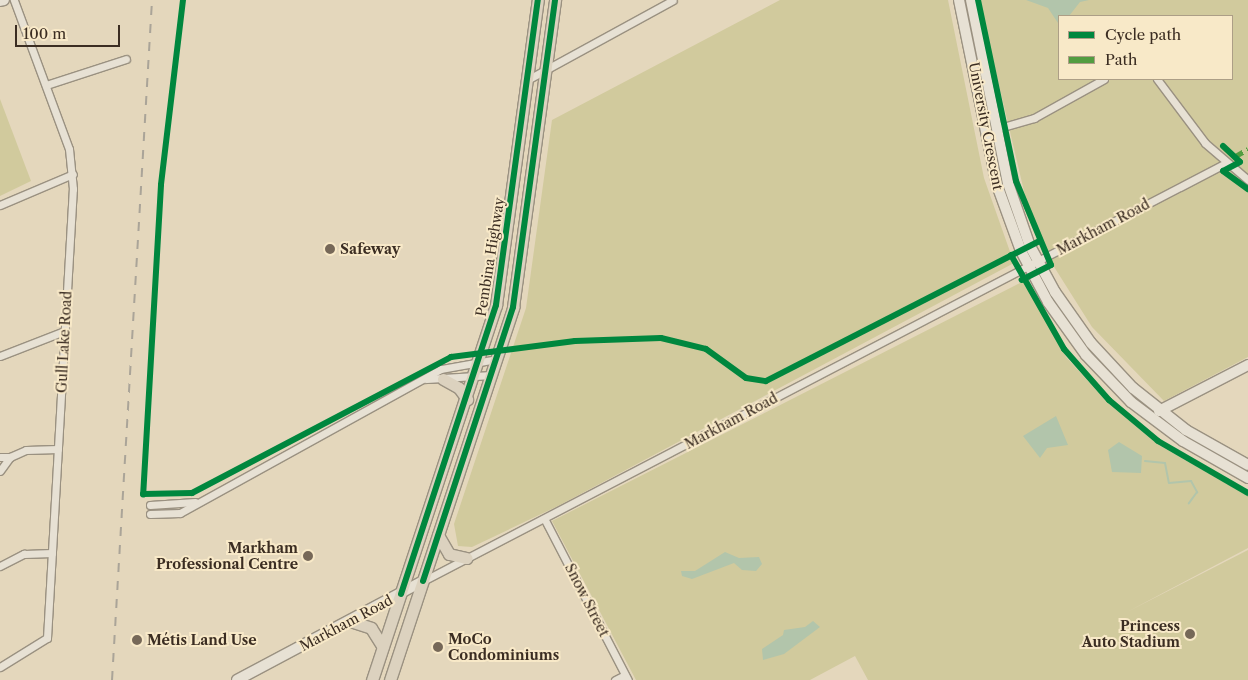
<!DOCTYPE html>
<meta charset="utf-8">
<style>
body{margin:0}
#map{position:relative;width:1248px;height:680px;overflow:hidden;background:#e4d7bc;font-family:"Libre Caslon Text",serif}
div>[style]{position:absolute}
.green>*{inset:0;background:#d1ca9d}
.water>*{inset:0;background:#b2c5ab}
.stream>*{height:2px;margin:-1px;padding:0 1px;transform-origin:1px;border-radius:1px;background:#b2c5ab}
.roads{filter:drop-shadow(1px 0 #9a9181) drop-shadow(-1px 0 #9a9181) drop-shadow(0 1px #9a9181) drop-shadow(0 -1px #9a9181)}
.street>*{height:7px;margin:-3.5px;padding:0 3.5px;transform-origin:3.5px;border-radius:3.5px;background:#e7e1d4}
.secondary>*{height:10px;margin:-5px;padding:0 5px;transform-origin:5px;border-radius:5px;background:#e7e1d4}
.primary>*{height:11px;margin:-5.5px;padding:0 5.5px;transform-origin:5.5px;border-radius:5.5px;background:#dcd2bf}
.rail>*{height:2px;margin-top:-1px;transform-origin:0;background:repeating-linear-gradient(90deg,#aaa498 0 9px,transparent 0 18px)}
.quiet>*{height:5px;margin-top:-2.5px;transform-origin:0;background:repeating-linear-gradient(90deg,#529d40 0 10px,transparent 0 15px)}
.cycleway>*{height:6px;margin:-3px;padding:0 3px;transform-origin:3px;border-radius:3px;background:#00873e}
.dots>*{width:14px;height:14px;translate:-50% -50%;box-sizing:border-box;border:2px solid #f8e9c8;border-radius:50%}
span{translate:-50% -50%;white-space:nowrap;text-align:center;line-height:1.15;-webkit-text-stroke:4px #f8e9c8;paint-order:stroke}
.street-label{font-size:14px;color:#3b2d22}
.poi-label{font-size:14px;color:#3b2d22;font-weight:700}
.left{translate:0 -50%;text-align:left}
.right{translate:-100% -50%;text-align:right}
.legend{position:absolute;left:1058px;top:15px;width:175px;height:65px;box-sizing:border-box;background:#f8e9c8;border:1px solid #ac9e86;margin:0;padding:6px 9px;list-style:none;font-size:15px;color:#3b2d22}
.legend li{display:flex;align-items:center;gap:10px;height:25px}
.legend b{width:25px;border:1px solid #ac9e86}
.scale{position:absolute;left:15px;top:25px;width:105px;height:22px;box-sizing:border-box;border:2px solid #3b2d22;border-top:0;padding-left:6px;font-size:15px;line-height:18px;white-space:nowrap;color:#3b2d22;-webkit-text-stroke:4px #f8e9c8;paint-order:stroke}
</style>
<div id="map">
<div class="green">
<i style="clip-path:polygon(780px 0,948px 0,984px 178px,1014px 263px,558px 506px,472px 547px,458px 546px,454px 524px,526px 308px,552px 120px)"></i>
<i style="clip-path:polygon(evenodd,979px 0,1248px 0,1248px 357px,1164px 401px,1092px 327px,1051px 262px,1027px 204px,979px 0,1059px 16px,1232px 16px,1232px 79px,1059px 79px,1059px 16px)"></i>
<i style="clip-path:polygon(0 99px,31px 181px,0 196px)"></i>
<i style="clip-path:polygon(1024px 281px,1066px 357px,1107px 402px,1157px 444px,1248px 496px,1248px 548px,1127px 612px,1248px 550px,1248px 680px,868px 680px,855px 656px,810px 680px,636px 680px,552px 521px)"></i>
</div>
<div class="water">
<i style="clip-path:polygon(1026px 0,1089px 0,1080px 2px,1069px 16px,1059px 16px,1058px 23px,1048px 8px)"></i>
<i style="clip-path:polygon(1056px 416px,1068px 445px,1047px 448px,1040px 458px,1023px 436px)"></i>
<i style="clip-path:polygon(1119px 442px,1142px 456px,1141px 473px,1112px 472px,1108px 450px)"></i>
<i style="clip-path:polygon(725px 552px,739px 558px,759px 557px,762px 564px,756px 571px,742px 570px,734px 563px,692px 579px,682px 576px,681px 571px,695px 571px)"></i>
<i style="clip-path:polygon(813px 621px,820px 627px,784px 654px,763px 660px,762px 649px,783px 635px,784px 630px,805px 627px)"></i>
</div>
<div class="stream">
<i style="left:1145px;top:461px;width:20px;rotate:6deg"></i>
<i style="left:1165px;top:463px;width:20px;rotate:79deg"></i>
<i style="left:1169px;top:483px;width:22px;rotate:-5deg"></i>
<i style="left:1191px;top:481px;width:13px;rotate:61deg"></i>
<i style="left:1197px;top:492px;width:14px;rotate:126deg"></i>
</div>
<div class="roads">
<div class="street">
<i style="left:1157px;top:79px;width:80px;rotate:53.1deg"></i>
<i style="left:1205px;top:143px;width:57px;rotate:40.7deg"></i>
<i style="left:527px;top:80px;width:166px;rotate:-28.7deg"></i>
<i style="left:46px;top:85px;width:84px;rotate:-18deg"></i>
<i style="left:996px;top:129px;width:40px;rotate:-16deg"></i>
<i style="left:1034px;top:118px;width:80px;rotate:-29.1deg"></i>
<i style="left:0;top:205px;width:79px;rotate:-23deg"></i>
<i style="left:0;top:356px;width:69px;rotate:-21.3deg"></i>
<i style="left:426px;top:379px;width:66px;rotate:-3.5deg"></i>
<i style="left:0;top:457px;width:10px"></i>
<i style="left:10px;top:457px;width:17px;rotate:126deg"></i>
<i style="left:10px;top:457px;width:17px;rotate:-24deg"></i>
<i style="left:26px;top:450px;width:32px;rotate:-2deg"></i>
<i style="left:150px;top:505px;width:45px;rotate:-3.8deg"></i>
<i style="left:150px;top:514px;width:30px;rotate:-2deg"></i>
<i style="left:180px;top:513px;width:298px;rotate:-28.9deg"></i>
<i style="left:441px;top:369px;width:57px;rotate:-10.1deg"></i>
<i style="left:545px;top:520px;width:180px;rotate:62.6deg"></i>
<i style="left:0;top:566px;width:27px;rotate:-27deg"></i>
<i style="left:24px;top:554px;width:28px;rotate:-2deg"></i>
<i style="left:423px;top:581px;width:905px;rotate:-27.5deg"></i>
<i style="left:0;top:667px;width:55px;rotate:-31.7deg"></i>
<i style="left:47px;top:638px;width:450px;rotate:-86.7deg"></i>
<i style="left:73px;top:189px;width:40px;rotate:-95.7deg"></i>
<i style="left:69px;top:149px;width:159px;rotate:-110.3deg"></i>
<i style="left:615px;top:680px;width:11px;rotate:-27deg"></i>
</div>
<div class="secondary">
<i style="left:959px;top:0;width:189px;rotate:78.4deg"></i>
<i style="left:997px;top:185px;width:70px;rotate:70deg"></i>
<i style="left:1021px;top:251px;width:58px;rotate:62.1deg"></i>
<i style="left:1048px;top:302px;width:65px;rotate:54.4deg"></i>
<i style="left:1086px;top:355px;width:65px;rotate:46.2deg"></i>
<i style="left:1131px;top:402px;width:65px;rotate:36.9deg"></i>
<i style="left:1183px;top:441px;width:75px;rotate:29.6deg"></i>
<i style="left:971px;top:0;width:187px;rotate:78.6deg"></i>
<i style="left:1008px;top:183px;width:67px;rotate:70.8deg"></i>
<i style="left:1030px;top:246px;width:52px;rotate:61.5deg"></i>
<i style="left:1055px;top:292px;width:62px;rotate:54.8deg"></i>
<i style="left:1091px;top:343px;width:62px;rotate:47deg"></i>
<i style="left:1133px;top:388px;width:68px;rotate:38.4deg"></i>
<i style="left:1186px;top:430px;width:71px;rotate:29.4deg"></i>
<i style="left:0;top:1px;width:4px;rotate:-14deg"></i>
<i style="left:1159px;top:411px;width:100px;rotate:-27.3deg"></i>
<i style="left:237px;top:680px;width:211px;rotate:-28deg"></i>
</div>
<div class="primary">
<i style="left:443px;top:379px;width:18px;rotate:29deg"></i>
<i style="left:459px;top:388px;width:14px;rotate:54deg"></i>
<i style="left:438px;top:535px;width:22px;rotate:60deg"></i>
<i style="left:449px;top:554px;width:18px;rotate:13deg"></i>
<i style="left:350px;top:621px;width:22px;rotate:18deg"></i>
<i style="left:371px;top:628px;width:22px;rotate:58deg"></i>
<i style="left:372px;top:680px;width:395px;rotate:-71.7deg"></i>
<i style="left:496px;top:305px;width:308px;rotate:-82.2deg"></i>
<i style="left:390px;top:680px;width:393px;rotate:-71.7deg"></i>
<i style="left:513px;top:307px;width:310px;rotate:-82.2deg"></i>
</div>
</div>
<div class="rail">
<i style="left:112px;top:680px;width:681px;rotate:-86.63deg"></i>
</div>
<div class="quiet">
<i style="left:1234px;top:157px;width:16px;rotate:-30deg"></i>
</div>
<div class="cycleway">
<i style="left:183px;top:0;width:186px;rotate:96.8deg"></i>
<i style="left:161px;top:185px;width:310px;rotate:93.3deg"></i>
<i style="left:143px;top:494px;width:49px;rotate:-1.2deg"></i>
<i style="left:192px;top:493px;width:293px;rotate:-27.7deg"></i>
<i style="left:451px;top:357px;width:125px;rotate:-7.4deg"></i>
<i style="left:575px;top:341px;width:86px;rotate:-2deg"></i>
<i style="left:661px;top:338px;width:46px;rotate:13.7deg"></i>
<i style="left:706px;top:349px;width:49px;rotate:35.9deg"></i>
<i style="left:746px;top:378px;width:20px;rotate:9deg"></i>
<i style="left:766px;top:381px;width:307px;rotate:-27.1deg"></i>
<i style="left:978px;top:0;width:185px;rotate:78.1deg"></i>
<i style="left:1016px;top:181px;width:91px;rotate:67.4deg"></i>
<i style="left:1051px;top:265px;width:33px;rotate:153deg"></i>
<i style="left:1223px;top:146px;width:23px;rotate:43deg"></i>
<i style="left:1240px;top:162px;width:19px;rotate:152deg"></i>
<i style="left:1223px;top:171px;width:31px;rotate:36deg"></i>
<i style="left:1011px;top:255px;width:108px;rotate:60.6deg"></i>
<i style="left:1064px;top:349px;width:68px;rotate:48.6deg"></i>
<i style="left:1109px;top:400px;width:64px;rotate:39.9deg"></i>
<i style="left:1158px;top:441px;width:104px;rotate:30deg"></i>
<i style="left:423px;top:581px;width:288px;rotate:-71.8deg"></i>
<i style="left:513px;top:307px;width:310px;rotate:-82.2deg"></i>
<i style="left:401px;top:594px;width:304px;rotate:-71.8deg"></i>
<i style="left:496px;top:305px;width:308px;rotate:-82.2deg"></i>
</div>
<div class="dots">
<i style="left:330px;top:249px;background:#766858"></i>
<i style="left:308px;top:556px;background:#766858"></i>
<i style="left:1190px;top:634px;background:#766858"></i>
<i style="left:137px;top:640px;background:#766858"></i>
<i style="left:438px;top:647px;background:#766858"></i>
</div>
<div class="street-label">
<span style="left:986px;top:126px;rotate:79deg">University Crescent</span>
<span style="left:1103px;top:227px;rotate:-28deg">Markham Road</span>
<span style="left:490px;top:257px;rotate:-81deg">Pembina Highway</span>
<span style="left:64px;top:342px;rotate:-87deg">Gull Lake Road</span>
<span style="left:731px;top:421px;rotate:-28deg">Markham Road</span>
<span style="left:587px;top:600px;rotate:63deg">Snow Street</span>
<span style="left:346px;top:623px;rotate:-28deg">Markham Road</span>
</div>
<div class="poi-label">
<span class="left" style="left:340px;top:249px">Safeway</span>
<span class="right" style="left:298px;top:556px">Markham<br>Professional Centre</span>
<span class="right" style="left:1180px;top:634px">Princess<br>Auto Stadium</span>
<span class="left" style="left:448px;top:647px">MoCo<br>Condominiums</span>
<span class="left" style="left:147px;top:640px">Métis Land Use</span>
</div>
<ul class="legend">
<li><b style="height:6px;background:#00873e"></b>Cycle path</li>
<li><b style="height:6px;background:#529d40"></b>Path</li>
</ul>
<div class="scale">100 m</div>
</div>
